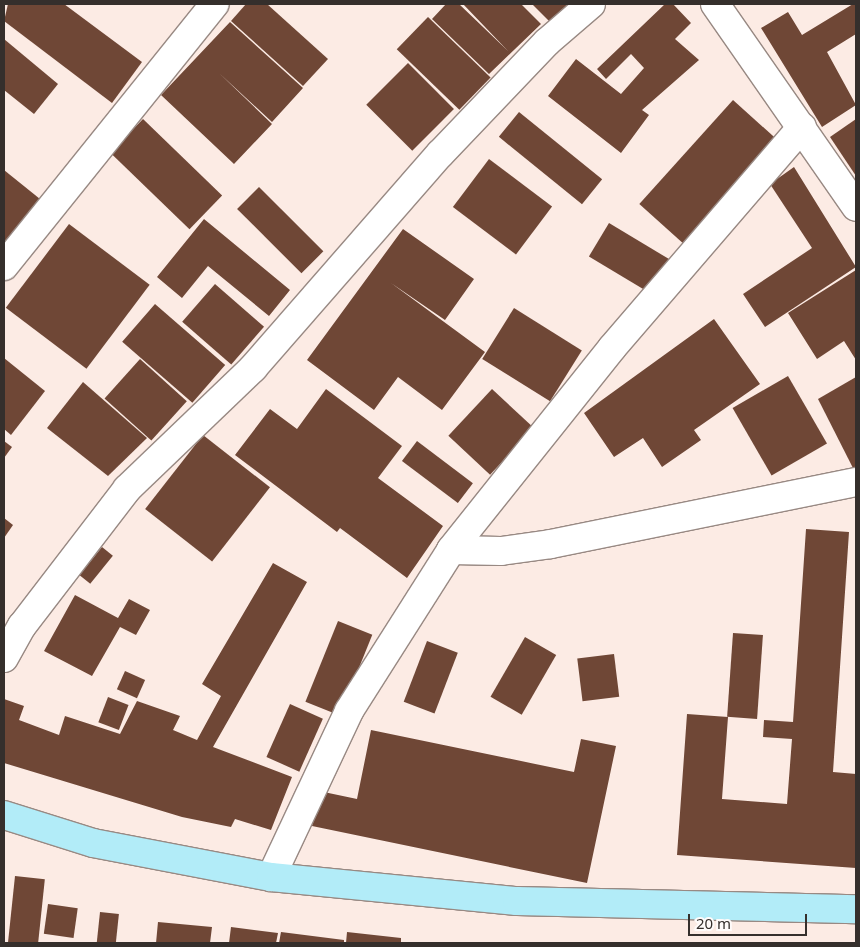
<!DOCTYPE html>
<style>
body{margin:0}
#map{position:relative;width:860px;height:947px;overflow:hidden;background:#fcebe4;font-family:"Noto Sans",sans-serif}
div>[style]{position:absolute}
.building>*{inset:0;background:#6f4736;transform-origin:0 0}
.roads{filter:drop-shadow(1px 0 #988983) drop-shadow(-1px 0 #988983) drop-shadow(0 1px #988983) drop-shadow(0 -1px #988983)}
.street>*{height:28px;margin:-14px;padding:0 14px;transform-origin:14px;border-radius:14px;background:#fff}
.secondary>*{height:28px;margin:-14px;padding:0 14px;transform-origin:14px;border-radius:14px;background:#b2ecf8}
span{translate:-50% -50%;white-space:nowrap;text-align:center;line-height:1.15;-webkit-text-stroke:5px #fffbfa;paint-order:stroke}
.frame{position:absolute;inset:0;border:5px solid #352f2c;pointer-events:none}
.scale{position:absolute;left:688px;top:914px;width:119px;height:22px;box-sizing:border-box;border:2px solid #352f2c;border-top:0;padding-left:6px;font-size:15px;line-height:18px;white-space:nowrap;color:#352f2c;-webkit-text-stroke:4px #fffbfa;paint-order:stroke}
</style>
<div id="map">
<div class="building">
<i style="clip-path:polygon(8px 4px,64px 4px,142px 62px,112px 103px,4px 21px)"></i>
<i style="clip-path:polygon(246px 4px,267px 4px,328px 59px,303px 86px,231px 21px)"></i>
<i style="clip-path:polygon(446px 4px,459px 4px,508px 51px,463px 4px,521px 4px,541px 24px,489px 74px,432px 19px)"></i>
<i style="clip-path:polygon(532px 4px,570px 4px,550px 22px)"></i>
<i style="clip-path:polygon(665px 4px,673px 4px,691px 23px,675px 39px,699px 60px,642px 110px,649px 115px,621px 153px,548px 96px,576px 59px,621px 94px,644px 68px,631px 54px,606px 79px,597px 69px)"></i>
<i style="clip-path:polygon(853px 4px,856px 4px,856px 34px,827px 52px,856px 105px,822px 127px,761px 28px,788px 12px,802px 35px)"></i>
<i style="left:428px;top:17px;width:87px;height:45px;rotate:44deg"></i>
<i style="clip-path:polygon(230px 22px,303px 88px,272px 122px,219px 73px,272px 124px,234px 164px,161px 95px)"></i>
<i style="clip-path:polygon(4px 39px,58px 84px,34px 114px,4px 90px)"></i>
<i style="left:408px;top:63px;width:65px;height:59px;rotate:45deg"></i>
<i style="left:733px;top:100px;width:64px;height:140px;rotate:42deg"></i>
<i style="left:519px;top:112px;width:107px;height:32px;rotate:39deg"></i>
<i style="left:143px;top:119px;width:110px;height:47px;rotate:44deg"></i>
<i style="clip-path:polygon(856px 119px,856px 176px,830px 137px)"></i>
<i style="left:489px;top:159px;width:79px;height:60px;rotate:37deg"></i>
<i style="clip-path:polygon(794px 167px,856px 267px,765px 327px,743px 294px,812px 248px,770px 184px)"></i>
<i style="clip-path:polygon(4px 170px,40px 199px,4px 245px)"></i>
<i style="left:259px;top:187px;width:91px;height:31px;rotate:45deg"></i>
<i style="clip-path:polygon(204px 219px,290px 290px,269px 316px,208px 266px,182px 298px,157px 277px)"></i>
<i style="left:609px;top:223px;width:71px;height:39px;rotate:31deg"></i>
<i style="left:69px;top:224px;width:101px;height:105px;rotate:37deg"></i>
<i style="clip-path:polygon(403px 229px,474px 279px,445px 320px,391px 283px,485px 352px,442px 410px,398px 377px,374px 410px,307px 360px)"></i>
<i style="clip-path:polygon(856px 270px,856px 360px,844px 341px,817px 359px,788px 313px)"></i>
<i style="left:215px;top:284px;width:65px;height:50px;rotate:41deg"></i>
<i style="left:155px;top:304px;width:93px;height:50px;rotate:41deg"></i>
<i style="left:514px;top:308px;width:80px;height:60px;rotate:32deg"></i>
<i style="clip-path:polygon(714px 319px,760px 384px,694px 430px,701px 440px,662px 467px,643px 438px,614px 457px,584px 413px)"></i>
<i style="clip-path:polygon(4px 358px,45px 391px,11px 435px,4px 429px)"></i>
<i style="left:140px;top:359px;width:63px;height:53px;rotate:42deg"></i>
<i style="left:788px;top:376px;width:78px;height:64px;rotate:60deg"></i>
<i style="clip-path:polygon(856px 377px,856px 472px,855px 472px,818px 399px)"></i>
<i style="clip-path:polygon(83px 382px,147px 438px,108px 476px,47px 428px)"></i>
<i style="clip-path:polygon(326px 389px,402px 446px,378px 478px,443px 526px,407px 578px,340px 528px,337px 532px,235px 455px,270px 409px,297px 429px)"></i>
<i style="left:492px;top:389px;width:57px;height:64px;rotate:43deg"></i>
<i style="left:203px;top:435px;width:85px;height:94px;rotate:38deg"></i>
<i style="clip-path:polygon(4px 441px,12px 447px,4px 458px)"></i>
<i style="left:417px;top:441px;width:70px;height:25px;rotate:37deg"></i>
<i style="clip-path:polygon(4px 518px,13px 525px,4px 538px)"></i>
<i style="clip-path:polygon(806px 529px,849px 532px,833px 772px,856px 774px,856px 868px,677px 855px,687px 714px,728px 717px,722px 799px,787px 804px,792px 739px,763px 737px,764px 720px,793px 722px)"></i>
<i style="left:102px;top:547px;width:14px;height:36px;rotate:39deg"></i>
<i style="clip-path:polygon(273px 563px,307px 582px,213px 747px,292px 777px,271px 830px,235px 819px,231px 827px,182px 817px,4px 763px,4px 699px,24px 706px,19px 720px,59px 735px,65px 716px,120px 734px,137px 701px,180px 716px,173px 730px,197px 740px,221px 696px,202px 684px)"></i>
<i style="clip-path:polygon(75px 595px,118px 618px,129px 599px,150px 610px,136px 635px,120px 627px,92px 676px,44px 651px)"></i>
<i style="left:338px;top:621px;width:37px;height:87px;rotate:22deg"></i>
<i style="left:733px;top:633px;width:30px;height:84px;rotate:4deg"></i>
<i style="left:525px;top:637px;width:36px;height:69px;rotate:30deg"></i>
<i style="left:427px;top:641px;width:33px;height:65px;rotate:21deg"></i>
<i style="left:614px;top:654px;width:43px;height:37px;rotate:83deg"></i>
<i style="left:125px;top:671px;width:22px;height:20px;rotate:24deg"></i>
<i style="left:108px;top:697px;width:22px;height:27px;rotate:21deg"></i>
<i style="left:290px;top:704px;width:36px;height:58px;rotate:24deg"></i>
<i style="clip-path:polygon(371px 730px,574px 772px,581px 739px,616px 746px,587px 883px,312px 826px,319px 791px,357px 799px)"></i>
<i style="left:15px;top:876px;width:30px;height:67px;rotate:6deg"></i>
<i style="left:48px;top:904px;width:30px;height:30px;rotate:8deg"></i>
<i style="left:100px;top:912px;width:19px;height:31px;rotate:6deg"></i>
<i style="clip-path:polygon(158px 922px,212px 927px,210px 943px,156px 943px)"></i>
<i style="clip-path:polygon(231px 927px,278px 933px,276px 943px,229px 943px)"></i>
<i style="clip-path:polygon(281px 932px,344px 940px,344px 943px,279px 943px)"></i>
<i style="clip-path:polygon(347px 932px,401px 938px,401px 943px,346px 943px)"></i>
</div>
<div class="roads">
<div class="street">
<i style="left:715px;top:4px;width:247px;rotate:55.2deg"></i>
<i style="left:802px;top:127px;width:291px;rotate:130.7deg"></i>
<i style="left:612px;top:348px;width:258px;rotate:128.6deg"></i>
<i style="left:451px;top:550px;width:50px;rotate:1.1deg"></i>
<i style="left:501px;top:551px;width:50px;rotate:-8deg"></i>
<i style="left:551px;top:544px;width:311px;rotate:-11.5deg"></i>
<i style="left:4px;top:266px;width:336px;rotate:-51.2deg"></i>
<i style="left:4px;top:658px;width:37px;rotate:-61deg"></i>
<i style="left:22px;top:626px;width:173px;rotate:-52.5deg"></i>
<i style="left:127px;top:489px;width:175px;rotate:-43.8deg"></i>
<i style="left:253px;top:368px;width:284px;rotate:-48.9deg"></i>
<i style="left:440px;top:154px;width:155px;rotate:-46.3deg"></i>
<i style="left:547px;top:42px;width:58px;rotate:-40.8deg"></i>
<i style="left:271px;top:877px;width:183px;rotate:-64.8deg"></i>
<i style="left:349px;top:711px;width:191px;rotate:-57.6deg"></i>
</div>
<div class="secondary">
<i style="left:4px;top:815px;width:93px;rotate:17.5deg"></i>
<i style="left:93px;top:843px;width:181px;rotate:10.8deg"></i>
<i style="left:271px;top:877px;width:247px;rotate:5.6deg"></i>
<i style="left:517px;top:901px;width:339px;rotate:1.4deg"></i>
</div>
</div>
<div class="frame"></div>
<div class="scale">20 m</div>
</div>
